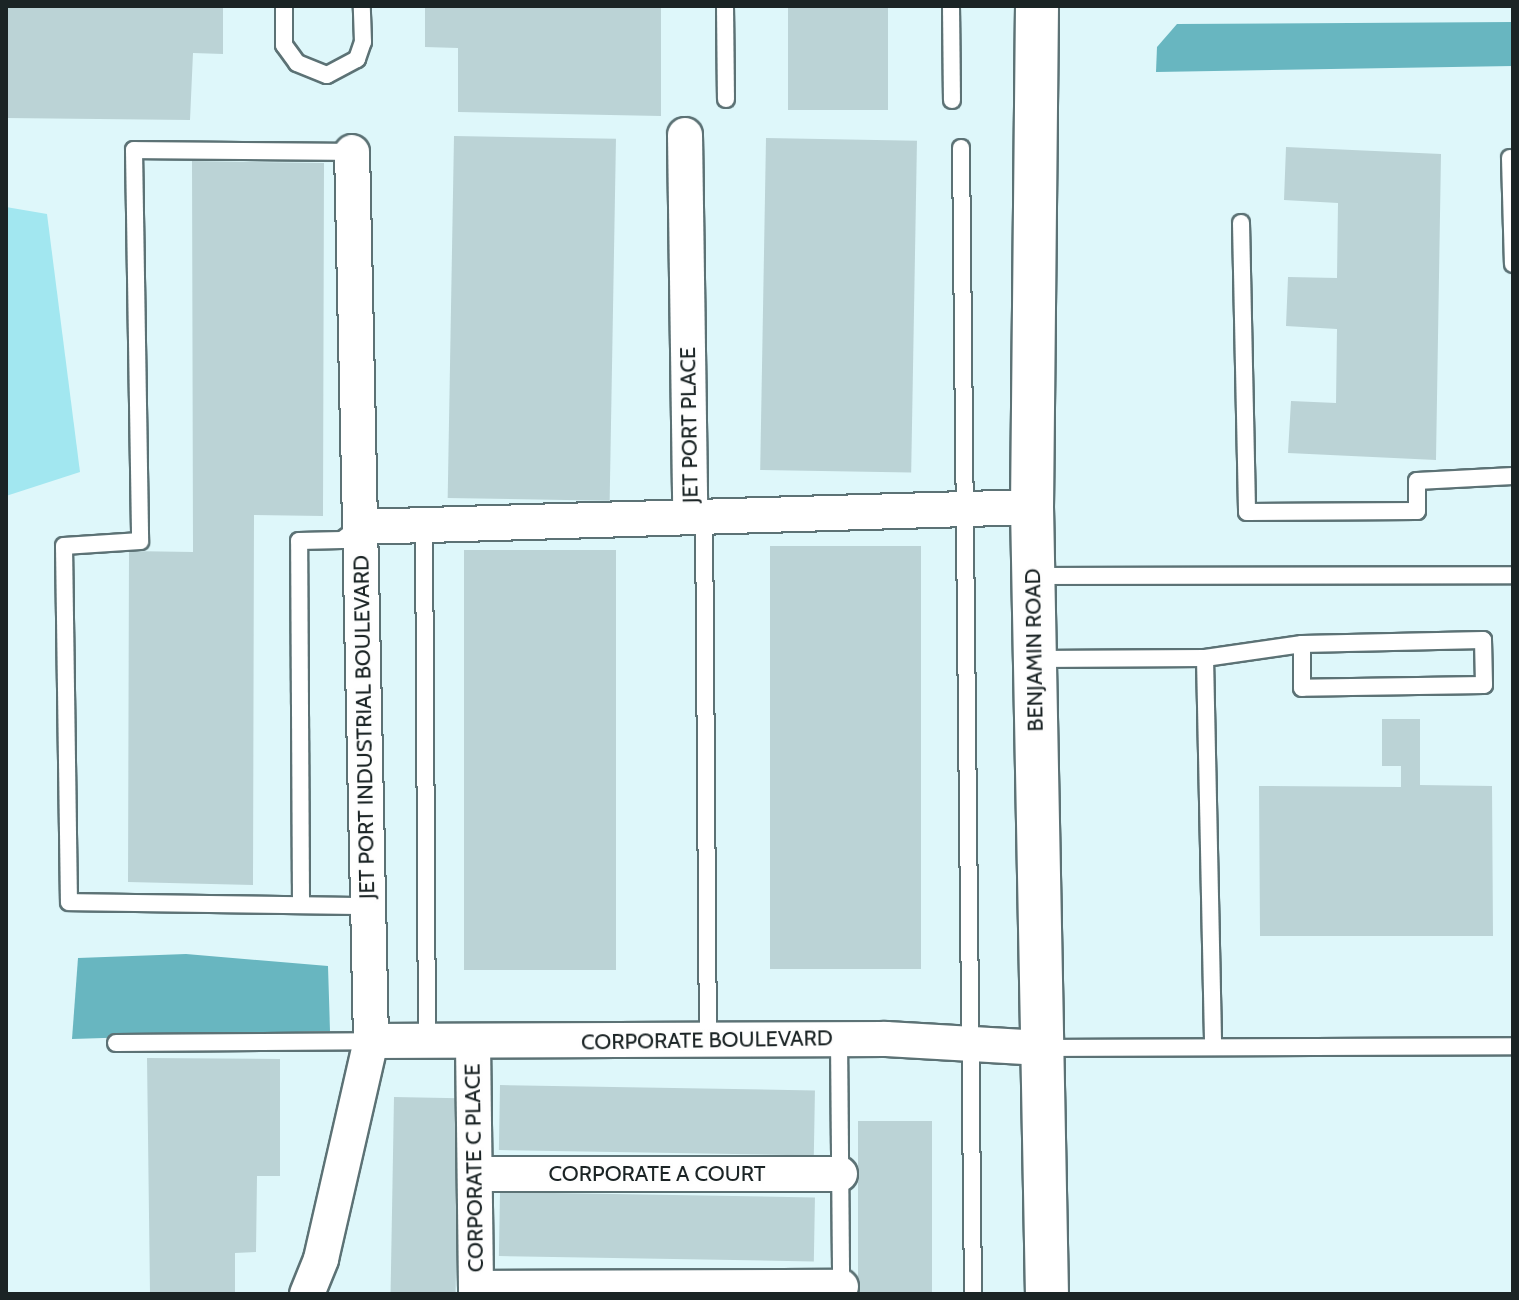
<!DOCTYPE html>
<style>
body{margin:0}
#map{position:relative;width:1519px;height:1300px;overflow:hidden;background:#def7fa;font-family:Cabin,sans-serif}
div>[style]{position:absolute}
.green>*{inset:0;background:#a2e7f0}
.water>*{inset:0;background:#68b6c0}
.building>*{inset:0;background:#bbd3d6;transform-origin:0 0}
.roads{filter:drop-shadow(2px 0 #5c7275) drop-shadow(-2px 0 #5c7275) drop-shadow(0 2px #5c7275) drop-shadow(0 -2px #5c7275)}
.service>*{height:16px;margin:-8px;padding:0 8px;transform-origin:8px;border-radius:8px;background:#fff}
.minor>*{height:34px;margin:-17px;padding:0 17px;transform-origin:17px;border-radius:17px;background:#fff}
.tertiary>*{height:42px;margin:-21px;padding:0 21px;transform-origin:21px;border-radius:21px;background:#fff}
span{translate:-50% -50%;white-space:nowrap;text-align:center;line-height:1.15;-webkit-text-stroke:6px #fefefe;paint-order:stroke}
.street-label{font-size:22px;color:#1b2425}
.frame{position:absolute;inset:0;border:8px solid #1b2425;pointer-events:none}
</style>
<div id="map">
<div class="green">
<i style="clip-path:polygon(6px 207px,47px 214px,80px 472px,6px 496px)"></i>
</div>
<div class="water">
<i style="clip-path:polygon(1513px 22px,1513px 66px,1156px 72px,1157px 47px,1177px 24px)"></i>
<i style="clip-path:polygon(186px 954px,328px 966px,330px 1031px,72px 1039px,78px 958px)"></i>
</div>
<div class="building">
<i style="clip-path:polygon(6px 6px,223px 6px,223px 54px,193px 53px,190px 120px,6px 118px)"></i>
<i style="clip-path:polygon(425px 6px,661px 6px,661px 116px,458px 112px,458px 48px,425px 47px)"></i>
<i style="left:788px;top:6px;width:100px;height:104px"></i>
<i style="left:454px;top:136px;width:162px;height:362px;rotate:1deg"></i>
<i style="left:766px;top:138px;width:151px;height:332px;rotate:1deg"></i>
<i style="clip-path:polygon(1286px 147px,1441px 154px,1436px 460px,1288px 453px,1291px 401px,1336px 403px,1337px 329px,1286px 326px,1288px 277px,1337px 278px,1338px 203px,1284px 200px)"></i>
<i style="clip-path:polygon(192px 161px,324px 163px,323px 516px,254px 515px,253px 885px,128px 882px,129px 551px,193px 552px)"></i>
<i style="left:770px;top:546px;width:151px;height:423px"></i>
<i style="left:464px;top:550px;width:152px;height:420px"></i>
<i style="clip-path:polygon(1382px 719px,1420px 719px,1420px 785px,1492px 786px,1493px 936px,1260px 936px,1259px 786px,1401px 787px,1401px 766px,1382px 766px)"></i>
<i style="clip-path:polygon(147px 1058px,280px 1059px,280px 1176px,257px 1176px,256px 1252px,235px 1253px,235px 1294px,150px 1294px)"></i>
<i style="left:500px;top:1085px;width:315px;height:65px;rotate:1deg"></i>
<i style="left:394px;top:1097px;width:65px;height:197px;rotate:1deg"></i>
<i style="left:932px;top:1121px;width:173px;height:74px;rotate:90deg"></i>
<i style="left:500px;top:1192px;width:315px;height:64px;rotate:1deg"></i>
</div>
<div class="roads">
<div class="service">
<i style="left:284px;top:6px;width:39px;rotate:90deg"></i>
<i style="left:284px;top:45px;width:22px;rotate:54deg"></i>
<i style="left:297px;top:63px;width:32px;rotate:22deg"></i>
<i style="left:327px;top:75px;width:34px;rotate:-28deg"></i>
<i style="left:357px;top:59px;width:18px;rotate:-71deg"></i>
<i style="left:363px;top:42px;width:36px;rotate:-92deg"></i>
<i style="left:725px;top:6px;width:93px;rotate:89.4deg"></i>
<i style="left:951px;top:6px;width:94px;rotate:89.4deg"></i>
<i style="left:961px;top:148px;width:1146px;rotate:89.4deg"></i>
<i style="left:352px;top:152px;width:218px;rotate:-179.5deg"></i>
<i style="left:134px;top:150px;width:391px;rotate:89.1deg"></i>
<i style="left:140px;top:541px;width:76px;rotate:176.2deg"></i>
<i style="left:64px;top:546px;width:356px;rotate:89.2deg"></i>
<i style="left:69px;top:902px;width:299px;rotate:0.8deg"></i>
<i style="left:1510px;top:158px;width:106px;rotate:88.4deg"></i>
<i style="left:1241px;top:223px;width:289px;rotate:88.8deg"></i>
<i style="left:1247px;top:512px;width:170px;rotate:-0.3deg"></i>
<i style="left:1417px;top:511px;width:30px;rotate:-90deg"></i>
<i style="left:1417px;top:481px;width:96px;rotate:-3deg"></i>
<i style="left:704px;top:514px;width:527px;rotate:89.57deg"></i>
<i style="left:424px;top:524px;width:518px;rotate:89.67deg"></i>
<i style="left:1035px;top:576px;width:478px;rotate:-0.1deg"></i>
<i style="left:1205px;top:658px;width:98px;rotate:-8.2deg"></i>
<i style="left:1302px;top:644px;width:181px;rotate:-1.3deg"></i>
<i style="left:1483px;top:640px;width:45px;rotate:88.7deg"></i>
<i style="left:1484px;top:685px;width:182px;rotate:179.1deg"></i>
<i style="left:1302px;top:688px;width:44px;rotate:-90deg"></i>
<i style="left:1036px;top:659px;width:169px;rotate:-0.3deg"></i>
<i style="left:1205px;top:658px;width:385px;rotate:88.8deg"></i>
<i style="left:301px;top:901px;width:360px;rotate:-90.3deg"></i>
<i style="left:299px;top:541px;width:43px;rotate:-1.3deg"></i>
<i style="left:342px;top:540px;width:20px;rotate:-37deg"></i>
<i style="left:839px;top:1039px;width:251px;rotate:89.5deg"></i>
<i style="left:116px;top:1043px;width:255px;rotate:-0.4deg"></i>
<i style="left:1044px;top:1048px;width:469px;rotate:-0.2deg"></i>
</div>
<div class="minor">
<i style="left:685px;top:135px;width:381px;rotate:89.2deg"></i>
<i style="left:360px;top:527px;width:672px;rotate:-1.7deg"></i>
<i style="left:371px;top:1041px;width:515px;rotate:-0.22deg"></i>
<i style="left:886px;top:1039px;width:156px;rotate:3.3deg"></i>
<i style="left:473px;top:1042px;width:252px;rotate:89.3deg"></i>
<i style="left:475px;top:1174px;width:365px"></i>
<i style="left:476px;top:1288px;width:365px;rotate:-0.2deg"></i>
<i style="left:307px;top:1294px;width:38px;rotate:-68deg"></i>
<i style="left:321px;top:1259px;width:224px;rotate:-77.1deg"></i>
<i style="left:371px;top:1041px;width:889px;rotate:-91.22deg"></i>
</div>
<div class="tertiary">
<i style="left:1037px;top:6px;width:501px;rotate:90.57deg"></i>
<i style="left:1032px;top:507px;width:787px;rotate:88.91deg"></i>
</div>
</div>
<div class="street-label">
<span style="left:689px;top:425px;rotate:-91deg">JET PORT PLACE</span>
<span style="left:1034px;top:650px;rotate:-91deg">BENJAMIN ROAD</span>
<span style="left:364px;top:727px;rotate:-91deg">JET PORT INDUSTRIAL BOULEVARD</span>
<span style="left:707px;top:1040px;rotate:-1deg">CORPORATE BOULEVARD</span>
<span style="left:474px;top:1168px;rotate:-91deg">CORPORATE C PLACE</span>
<span style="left:657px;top:1174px">CORPORATE A COURT</span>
</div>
<div class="frame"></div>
</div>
